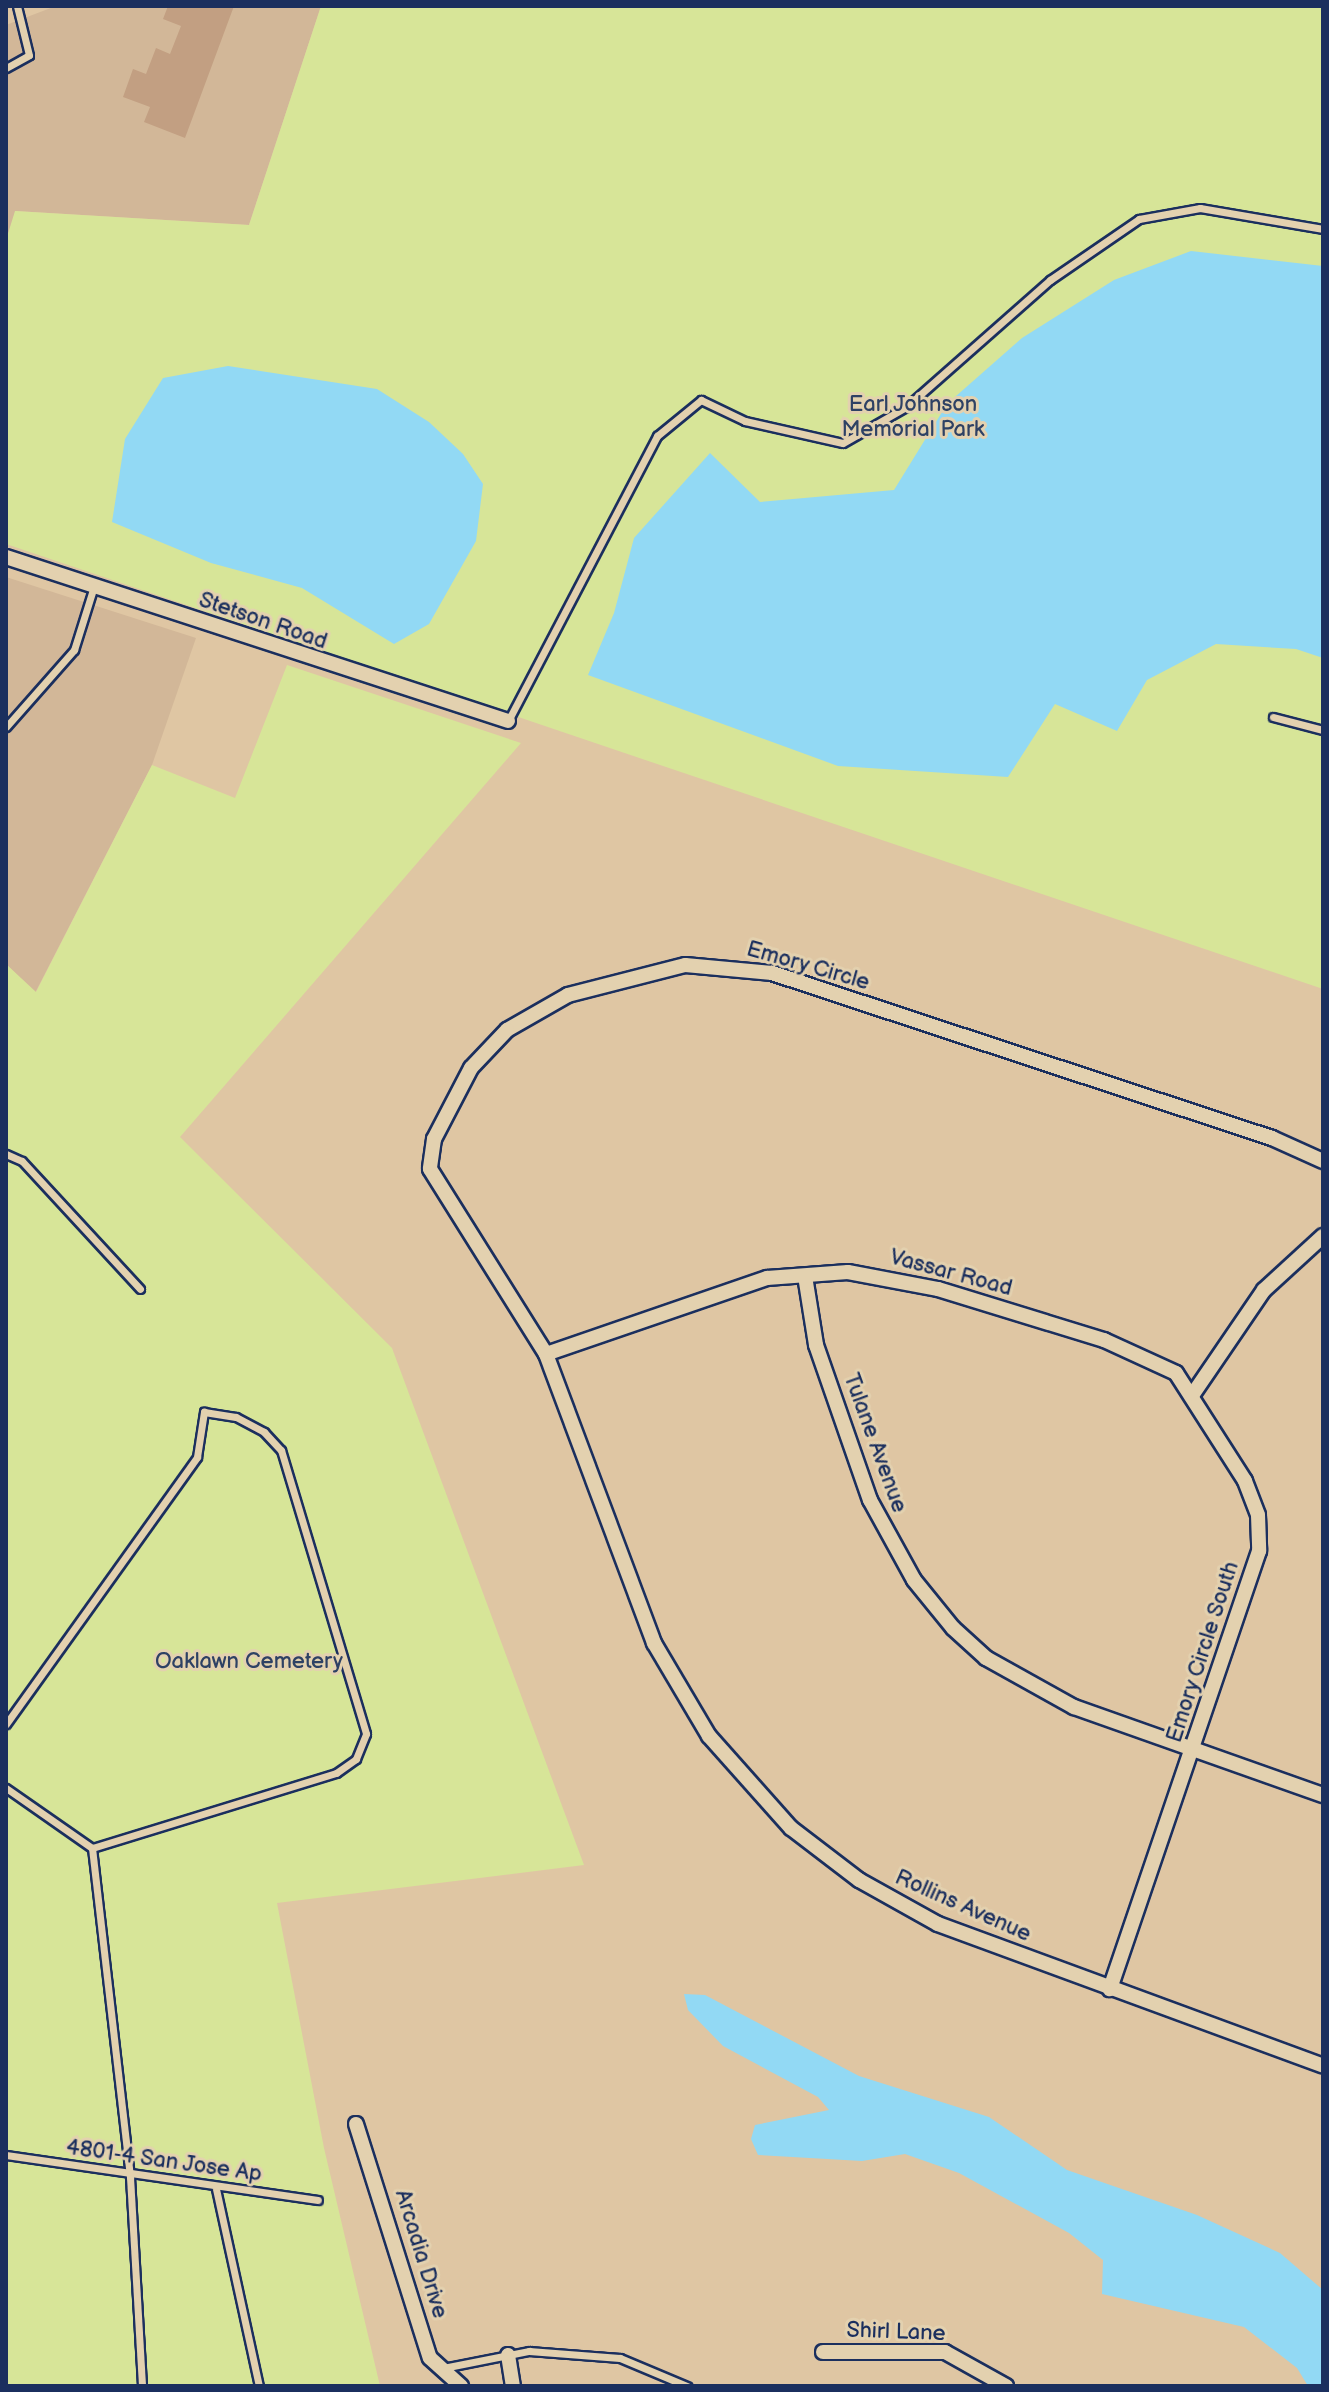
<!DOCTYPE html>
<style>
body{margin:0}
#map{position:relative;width:1329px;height:2392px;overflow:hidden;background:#dfc6a3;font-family:"Balsamiq Sans",sans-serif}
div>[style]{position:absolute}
.built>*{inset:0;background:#d2b798}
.green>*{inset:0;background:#d7e598}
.water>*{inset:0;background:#92d9f4}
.building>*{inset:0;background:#c29f82}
.roads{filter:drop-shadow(2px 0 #1b2f5e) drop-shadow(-2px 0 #1b2f5e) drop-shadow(0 2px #1b2f5e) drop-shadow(0 -2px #1b2f5e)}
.lane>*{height:7px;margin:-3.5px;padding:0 3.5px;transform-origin:3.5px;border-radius:3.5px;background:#e3d1af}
.street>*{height:14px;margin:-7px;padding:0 7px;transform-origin:7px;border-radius:7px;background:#e3d1af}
span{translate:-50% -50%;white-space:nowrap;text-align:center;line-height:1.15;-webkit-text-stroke:6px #e3d1af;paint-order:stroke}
.park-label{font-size:22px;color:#2e4164}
.street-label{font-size:22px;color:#1b2f5e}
.frame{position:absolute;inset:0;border:8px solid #1b2f5e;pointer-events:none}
</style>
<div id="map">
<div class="built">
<i style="clip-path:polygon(56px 6px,321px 6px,249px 225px,16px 211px,6px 240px,6px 25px)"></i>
<i style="clip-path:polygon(6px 577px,196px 638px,152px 765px,35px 993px,6px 964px)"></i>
</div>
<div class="green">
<i style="clip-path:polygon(321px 6px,1323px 6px,1323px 989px,6px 544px,6px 240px,15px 211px,249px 225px)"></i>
<i style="clip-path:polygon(287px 665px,521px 743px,180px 1137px,392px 1348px,584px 1865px,277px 1903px,324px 2148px,380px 2386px,6px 2386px,6px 964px,36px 992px,152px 765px,235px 798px)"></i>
</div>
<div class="water">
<i style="clip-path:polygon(1191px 251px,1323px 266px,1323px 658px,1296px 649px,1216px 644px,1147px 680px,1117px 731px,1055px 704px,1008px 777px,838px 766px,588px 675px,614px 613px,634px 538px,710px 453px,760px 502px,894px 490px,947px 404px,1022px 338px,1114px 280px)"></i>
<i style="clip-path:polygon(228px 366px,377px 389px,429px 422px,463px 454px,483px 484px,476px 541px,429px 624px,394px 644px,302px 588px,211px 563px,112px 522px,125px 439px,163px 378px)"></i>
<i style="clip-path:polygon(684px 1994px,705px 1995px,859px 2076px,989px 2117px,1067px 2170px,1197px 2215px,1280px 2253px,1323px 2290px,1323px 2386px,1308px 2386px,1297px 2368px,1244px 2327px,1102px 2294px,1103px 2260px,1069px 2233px,959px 2173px,905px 2154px,862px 2161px,758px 2155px,751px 2139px,755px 2125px,829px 2110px,818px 2097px,723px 2046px,688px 2010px)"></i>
</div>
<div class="building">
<i style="clip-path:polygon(168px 6px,234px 6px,185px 138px,144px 122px,150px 107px,123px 97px,133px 69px,146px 74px,156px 48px,170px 54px,181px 26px,163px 19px)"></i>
</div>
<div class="roads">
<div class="lane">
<i style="left:6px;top:68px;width:26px;rotate:-29deg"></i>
<i style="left:29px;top:55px;width:50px;rotate:-103.8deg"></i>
<i style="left:1273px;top:717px;width:52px;rotate:14.6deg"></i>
<i style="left:508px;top:721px;width:322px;rotate:-62.4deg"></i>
<i style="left:657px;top:436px;width:57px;rotate:-39.3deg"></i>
<i style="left:701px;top:400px;width:49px;rotate:25.5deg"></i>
<i style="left:745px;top:421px;width:100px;rotate:12.7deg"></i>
<i style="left:843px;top:443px;width:73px;rotate:-29.7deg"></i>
<i style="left:906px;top:407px;width:192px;rotate:-41.4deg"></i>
<i style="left:1050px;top:280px;width:108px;rotate:-34.4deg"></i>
<i style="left:1139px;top:219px;width:62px;rotate:-10.2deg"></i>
<i style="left:1200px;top:208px;width:125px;rotate:9.7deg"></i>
<i style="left:6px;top:727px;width:103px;rotate:-48.6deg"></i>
<i style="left:74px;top:650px;width:67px;rotate:-72.6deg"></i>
<i style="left:6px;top:1154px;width:17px;rotate:24deg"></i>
<i style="left:22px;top:1161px;width:174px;rotate:47.3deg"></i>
<i style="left:6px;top:1724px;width:328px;rotate:-54.4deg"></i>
<i style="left:197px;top:1457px;width:46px;rotate:-81.2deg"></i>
<i style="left:204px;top:1412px;width:32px;rotate:9deg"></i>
<i style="left:236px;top:1417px;width:32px;rotate:28deg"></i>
<i style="left:264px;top:1432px;width:25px;rotate:47deg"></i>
<i style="left:281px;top:1450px;width:296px;rotate:73.3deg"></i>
<i style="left:366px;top:1734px;width:27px;rotate:112deg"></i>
<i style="left:356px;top:1759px;width:24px;rotate:145deg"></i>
<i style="left:336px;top:1773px;width:255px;rotate:162.9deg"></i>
<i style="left:6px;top:1788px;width:105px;rotate:34.9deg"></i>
<i style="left:92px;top:1848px;width:331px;rotate:83.4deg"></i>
<i style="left:130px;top:2177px;width:209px;rotate:86.7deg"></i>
<i style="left:6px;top:2155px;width:315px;rotate:8.2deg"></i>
<i style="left:216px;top:2189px;width:202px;rotate:77.7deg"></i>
<i style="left:443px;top:2368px;width:88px;rotate:-11.2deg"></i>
<i style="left:529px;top:2351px;width:91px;rotate:4.4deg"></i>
<i style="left:620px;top:2358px;width:73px;rotate:22.7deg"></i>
</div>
<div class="street">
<i style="left:6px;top:557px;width:528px;rotate:18.09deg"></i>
<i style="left:1323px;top:1161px;width:56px;rotate:-155.7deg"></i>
<i style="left:1272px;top:1138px;width:527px;rotate:-161.74deg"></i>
<i style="left:772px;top:973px;width:87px;rotate:-174.7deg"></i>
<i style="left:685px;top:965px;width:121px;rotate:165.6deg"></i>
<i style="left:568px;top:995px;width:70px;rotate:150.2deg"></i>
<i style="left:507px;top:1030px;width:52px;rotate:133.5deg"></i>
<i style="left:471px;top:1068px;width:80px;rotate:117.5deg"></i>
<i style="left:434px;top:1139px;width:30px;rotate:98deg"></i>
<i style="left:430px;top:1169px;width:218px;rotate:57.9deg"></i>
<i style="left:546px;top:1354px;width:309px;rotate:69.5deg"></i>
<i style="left:654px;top:1643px;width:108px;rotate:59.4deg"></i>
<i style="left:709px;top:1736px;width:123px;rotate:48.3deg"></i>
<i style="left:791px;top:1828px;width:86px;rotate:37.4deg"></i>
<i style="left:859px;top:1880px;width:90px;rotate:29.1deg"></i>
<i style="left:938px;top:1924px;width:410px;rotate:20.2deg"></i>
<i style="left:805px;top:1276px;width:70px;rotate:80.9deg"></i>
<i style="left:816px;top:1345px;width:164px;rotate:70.8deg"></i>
<i style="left:870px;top:1500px;width:91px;rotate:61.2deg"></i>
<i style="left:914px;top:1580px;width:62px;rotate:50.9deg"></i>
<i style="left:953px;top:1628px;width:45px;rotate:42.3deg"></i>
<i style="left:986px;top:1658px;width:101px;rotate:29.1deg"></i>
<i style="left:1074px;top:1707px;width:264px;rotate:19.5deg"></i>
<i style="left:546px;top:1354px;width:234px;rotate:-19deg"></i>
<i style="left:767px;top:1278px;width:81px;rotate:-4.2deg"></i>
<i style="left:848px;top:1272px;width:92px;rotate:10.7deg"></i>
<i style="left:938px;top:1289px;width:174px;rotate:17.1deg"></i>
<i style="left:1104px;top:1340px;width:79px;rotate:24.6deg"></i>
<i style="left:1176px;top:1373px;width:128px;rotate:57.4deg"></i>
<i style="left:1245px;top:1481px;width:36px;rotate:69deg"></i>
<i style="left:1258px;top:1515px;width:36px;rotate:88deg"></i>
<i style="left:1259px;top:1551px;width:463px;rotate:108.8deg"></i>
<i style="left:1193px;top:1394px;width:126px;rotate:-55.7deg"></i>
<i style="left:1264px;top:1290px;width:80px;rotate:-42.5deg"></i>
<i style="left:356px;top:2124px;width:245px;rotate:72.5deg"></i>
<i style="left:430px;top:2358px;width:42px;rotate:42.1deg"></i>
<i style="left:823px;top:2352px;width:122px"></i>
<i style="left:945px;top:2352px;width:70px;rotate:29.1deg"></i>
<i style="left:508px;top:2355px;width:31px;rotate:81deg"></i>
</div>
</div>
<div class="park-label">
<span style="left:913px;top:417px">Earl Johnson<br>Memorial Park</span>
<span style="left:249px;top:1662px">Oaklawn Cemetery</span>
</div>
<div class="street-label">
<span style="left:263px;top:621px;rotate:19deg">Stetson Road</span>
<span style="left:808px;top:966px;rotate:16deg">Emory Circle</span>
<span style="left:951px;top:1273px;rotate:15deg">Vassar Road</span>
<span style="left:875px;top:1443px;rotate:70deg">Tulane Avenue</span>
<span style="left:1203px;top:1652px;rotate:-72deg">Emory Circle South</span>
<span style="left:963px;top:1906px;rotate:24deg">Rollins Avenue</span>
<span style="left:164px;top:2161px;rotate:8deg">4801-4 San Jose Ap</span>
<span style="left:421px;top:2254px;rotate:73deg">Arcadia Drive</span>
<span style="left:896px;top:2332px;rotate:2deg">Shirl Lane</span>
</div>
<div class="frame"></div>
</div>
